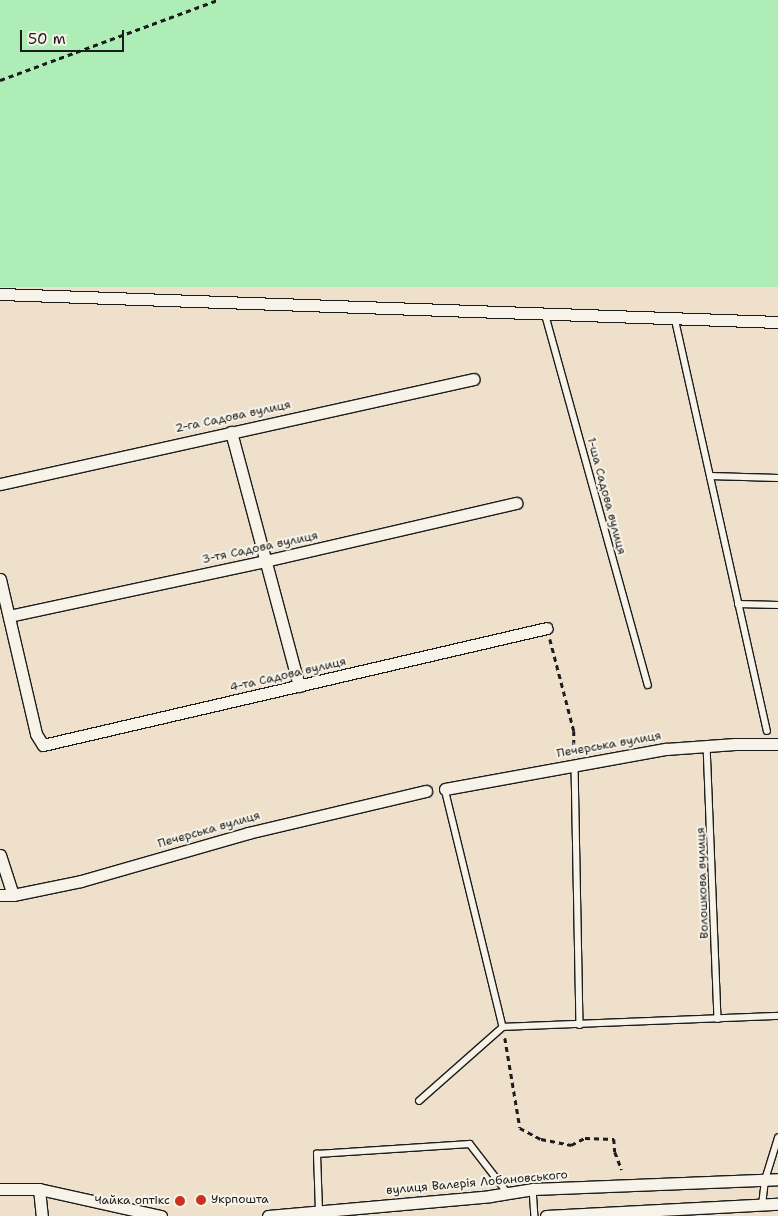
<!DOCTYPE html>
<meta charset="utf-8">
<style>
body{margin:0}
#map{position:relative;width:778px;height:1216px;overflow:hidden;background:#efe0cc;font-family:"Shantell Sans",sans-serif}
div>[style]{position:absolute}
.green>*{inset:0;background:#aeeeb6;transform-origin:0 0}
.path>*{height:2.5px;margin-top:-1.25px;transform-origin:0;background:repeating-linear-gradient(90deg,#1c1c1c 0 5px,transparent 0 9px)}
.roads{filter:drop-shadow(1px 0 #1c1c1c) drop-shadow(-1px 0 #1c1c1c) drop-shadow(0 1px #1c1c1c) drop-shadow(0 -1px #1c1c1c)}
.lane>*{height:5.5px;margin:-2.75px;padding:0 2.75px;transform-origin:2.75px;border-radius:2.75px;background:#f7f3e8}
.street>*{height:11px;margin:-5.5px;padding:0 5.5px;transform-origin:5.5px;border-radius:5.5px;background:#f7f3e8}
.dots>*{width:14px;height:14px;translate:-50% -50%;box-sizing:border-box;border:2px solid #f7f3e8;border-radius:50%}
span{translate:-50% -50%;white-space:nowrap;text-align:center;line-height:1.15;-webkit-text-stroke:4px #f7f3e8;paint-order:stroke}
.street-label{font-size:12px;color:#1c1c1c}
.poi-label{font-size:12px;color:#1c1c1c}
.left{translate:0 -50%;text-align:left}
.right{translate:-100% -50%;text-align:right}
.scale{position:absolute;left:20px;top:30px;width:104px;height:22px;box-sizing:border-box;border:2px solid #1c1c1c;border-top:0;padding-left:6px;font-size:15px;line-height:18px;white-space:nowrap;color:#1c1c1c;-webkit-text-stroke:4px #f7f3e8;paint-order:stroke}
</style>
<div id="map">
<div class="green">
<i style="left:0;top:0;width:778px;height:287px"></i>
</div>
<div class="path">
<i style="left:0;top:80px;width:231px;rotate:-20.2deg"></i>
<i style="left:550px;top:639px;width:95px;rotate:75.4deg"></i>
<i style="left:574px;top:731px;width:22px;rotate:90deg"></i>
<i style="left:505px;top:1038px;width:91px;rotate:80.5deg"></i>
<i style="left:520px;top:1128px;width:24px;rotate:28deg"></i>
<i style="left:541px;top:1139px;width:31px;rotate:11deg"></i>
<i style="left:571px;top:1145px;width:16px;rotate:-27deg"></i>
<i style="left:585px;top:1138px;width:29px;rotate:2deg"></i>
<i style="left:614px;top:1139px;width:13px;rotate:86deg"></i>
<i style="left:615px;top:1152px;width:19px;rotate:69deg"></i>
</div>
<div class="roads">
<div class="lane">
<i style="left:545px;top:313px;width:386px;rotate:74.5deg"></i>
<i style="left:675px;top:318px;width:423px;rotate:77.4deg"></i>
<i style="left:710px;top:476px;width:68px;rotate:1.7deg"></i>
<i style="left:738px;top:604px;width:40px;rotate:1.4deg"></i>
<i style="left:707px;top:745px;width:274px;rotate:87.7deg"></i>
<i style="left:575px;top:765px;width:260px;rotate:88.9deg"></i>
<i style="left:445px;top:789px;width:245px;rotate:76.3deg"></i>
<i style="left:419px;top:1101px;width:112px;rotate:-41.4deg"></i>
<i style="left:503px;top:1027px;width:275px;rotate:-2.3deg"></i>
<i style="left:533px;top:1189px;width:27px;rotate:86deg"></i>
<i style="left:762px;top:1205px;width:25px;rotate:-83deg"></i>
<i style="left:765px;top:1180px;width:44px;rotate:-72.8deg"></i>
<i style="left:319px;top:1211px;width:57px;rotate:-92deg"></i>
<i style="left:317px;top:1154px;width:153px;rotate:-3.7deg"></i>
<i style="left:470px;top:1144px;width:62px;rotate:52.2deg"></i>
</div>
<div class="street">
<i style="left:0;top:294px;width:779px;rotate:2.06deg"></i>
<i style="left:231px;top:432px;width:263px;rotate:75deg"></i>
<i style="left:0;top:484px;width:485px;rotate:-12.5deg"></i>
<i style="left:0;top:579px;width:159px;rotate:76.9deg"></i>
<i style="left:36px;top:734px;width:13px;rotate:58deg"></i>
<i style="left:43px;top:745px;width:517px;rotate:-13.07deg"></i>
<i style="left:9px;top:616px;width:262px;rotate:-12.1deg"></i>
<i style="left:265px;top:561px;width:258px;rotate:-13deg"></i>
<i style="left:445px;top:789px;width:225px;rotate:-10.3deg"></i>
<i style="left:666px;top:749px;width:69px;rotate:-4.1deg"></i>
<i style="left:735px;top:744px;width:43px"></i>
<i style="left:0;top:855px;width:42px;rotate:72deg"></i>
<i style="left:0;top:895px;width:13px"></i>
<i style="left:13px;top:895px;width:69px;rotate:-11.6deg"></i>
<i style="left:81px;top:881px;width:174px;rotate:-16deg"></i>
<i style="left:248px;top:833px;width:183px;rotate:-13.3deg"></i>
<i style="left:0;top:1189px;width:39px"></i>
<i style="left:39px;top:1189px;width:125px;rotate:12.5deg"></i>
<i style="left:39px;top:1189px;width:27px;rotate:84deg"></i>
<i style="left:268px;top:1216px;width:223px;rotate:-5.1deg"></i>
<i style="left:490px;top:1196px;width:44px;rotate:-9.2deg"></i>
<i style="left:533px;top:1189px;width:245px;rotate:-2.3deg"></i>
<i style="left:546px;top:1216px;width:232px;rotate:-3deg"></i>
</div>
</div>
<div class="dots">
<i style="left:201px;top:1200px;background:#c8321e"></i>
<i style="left:180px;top:1201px;background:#c8321e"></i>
</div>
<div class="street-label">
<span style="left:233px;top:417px;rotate:-12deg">2-га Садова вулиця</span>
<span style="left:606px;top:496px;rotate:75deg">1-ша Садова вулиця</span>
<span style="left:260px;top:548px;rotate:-12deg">3-тя Садова вулиця</span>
<span style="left:288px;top:675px;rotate:-13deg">4-та Садова вулиця</span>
<span style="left:609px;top:745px;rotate:-10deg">Печерська вулиця</span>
<span style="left:209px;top:830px;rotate:-16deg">Печерська вулиця</span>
<span style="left:703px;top:883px;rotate:-92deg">Волошкова вулиця</span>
<span style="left:477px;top:1183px;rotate:-5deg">вулиця Валерія Лобановського</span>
</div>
<div class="poi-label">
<span class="left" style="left:211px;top:1200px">Укрпошта</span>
<span class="right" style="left:170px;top:1201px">Чайка оптікс</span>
</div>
<div class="scale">50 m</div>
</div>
